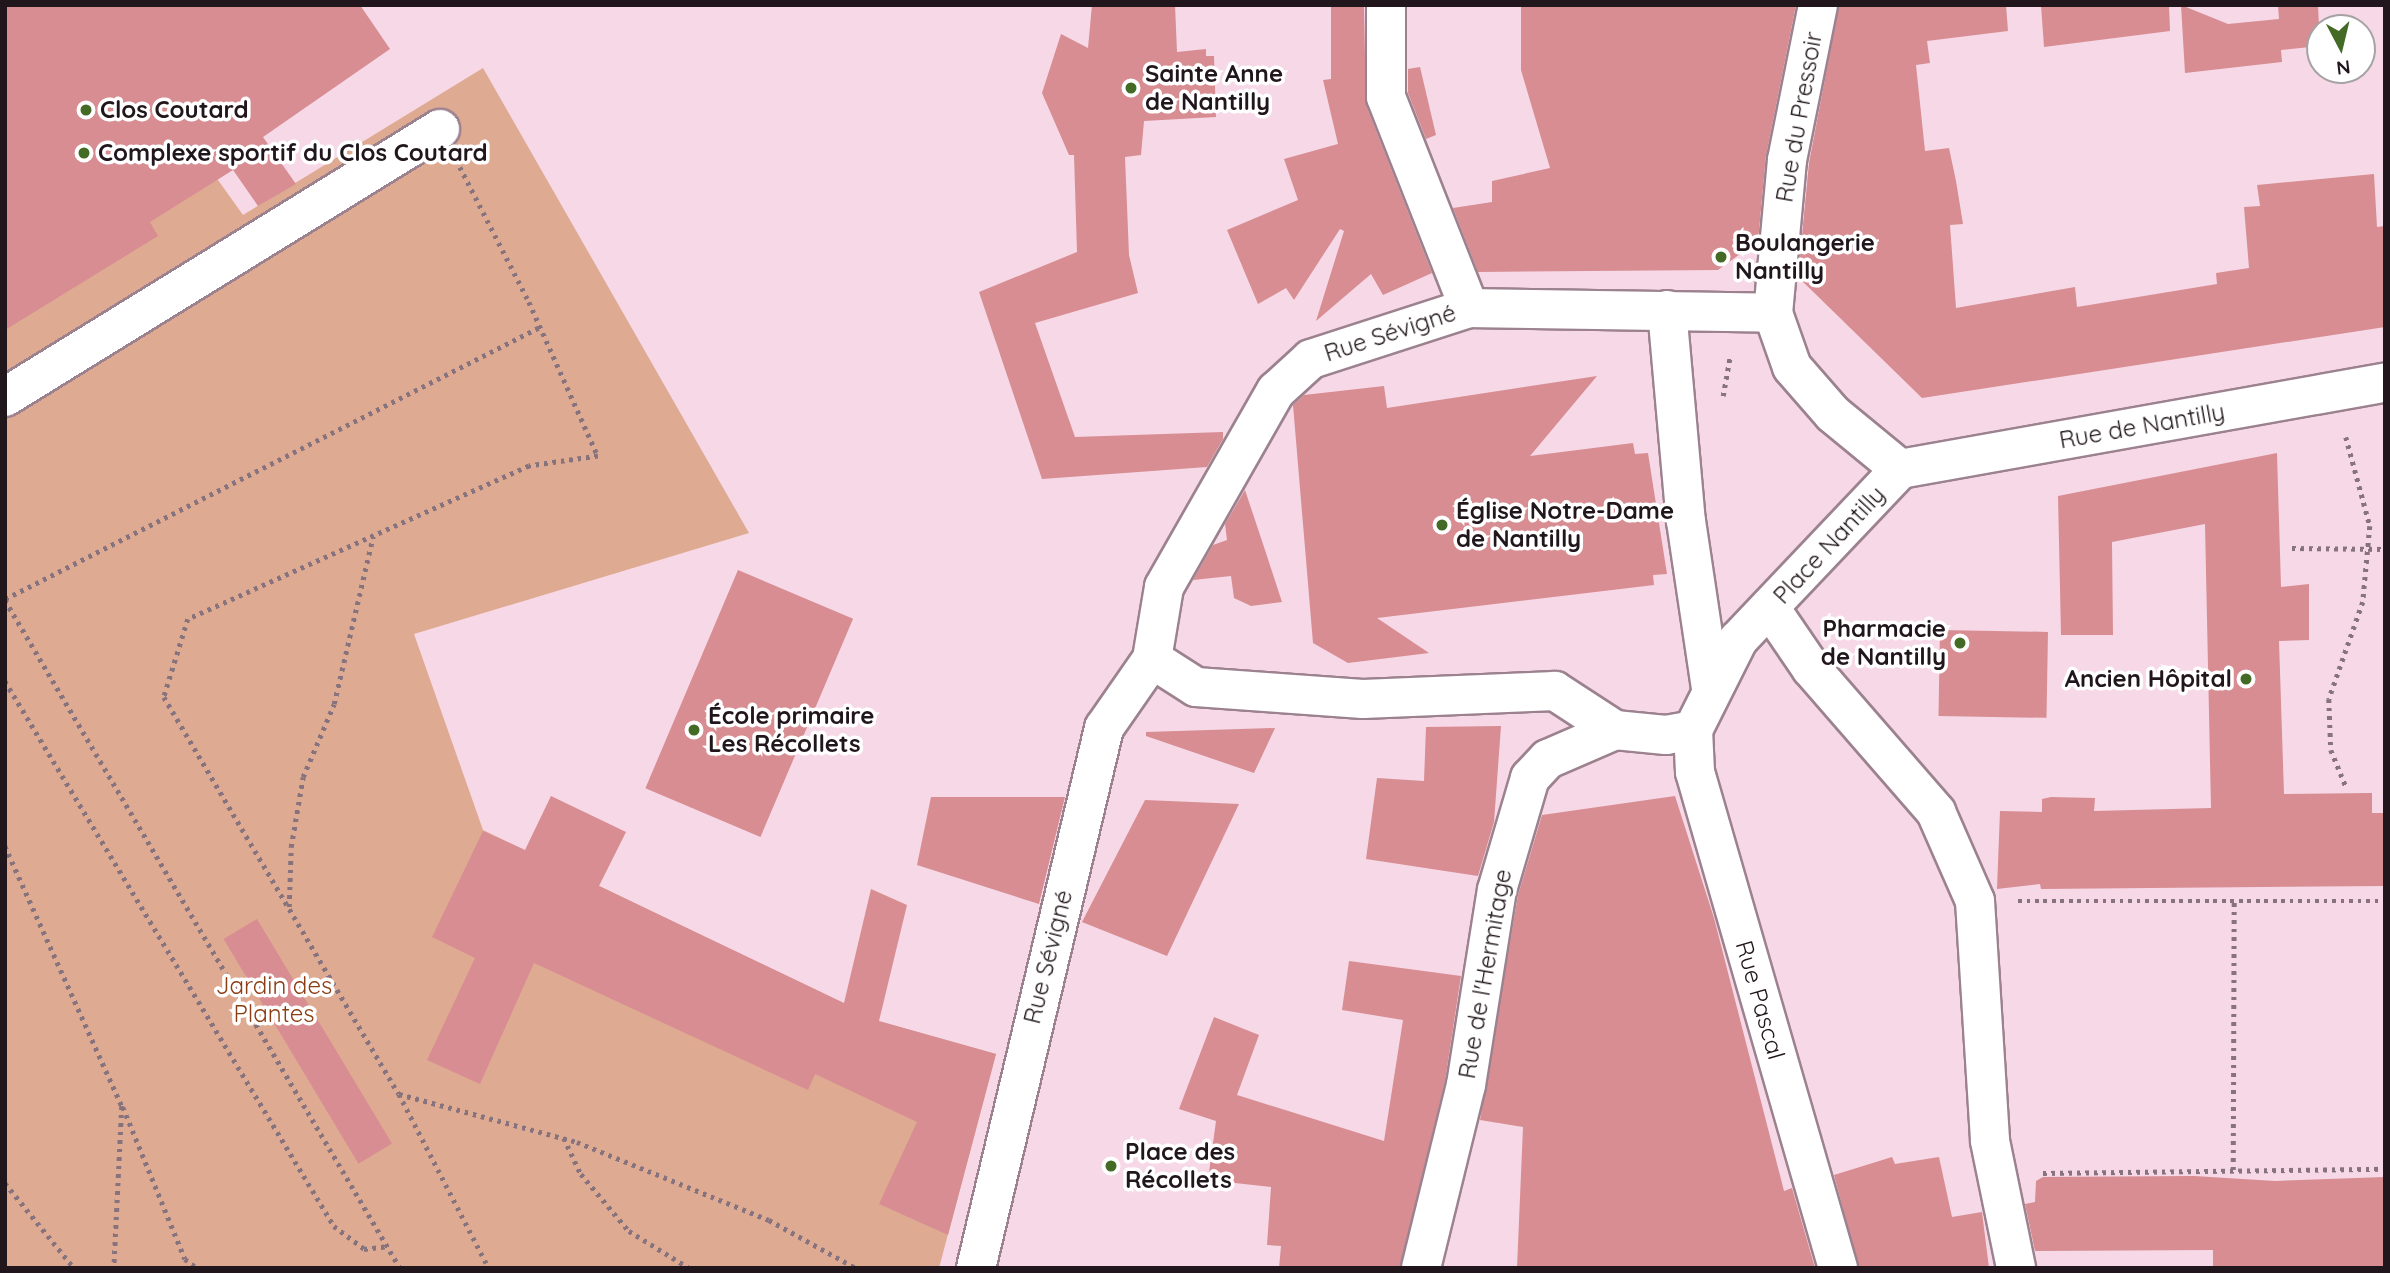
<!DOCTYPE html>
<meta charset="utf-8">
<style>
body{margin:0}
#map{position:relative;width:2390px;height:1273px;overflow:hidden;background:#f6d8e7;font-family:Quicksand,sans-serif}
div>[style]{position:absolute}
.green>*{inset:0;background:#dfaa92}
.building>*{inset:0;background:#d78d92;transform-origin:0 0}
.path>*{height:4.5px;margin-top:-2.25px;transform-origin:0;background:repeating-linear-gradient(90deg,#87737d 0 3.5px,transparent 0 8.5px)}
.roads{filter:drop-shadow(2px 0 #9c828f) drop-shadow(-2px 0 #9c828f) drop-shadow(0 2px #9c828f) drop-shadow(0 -2px #9c828f)}
.minor>*{height:38px;margin:-19px;padding:0 19px;transform-origin:19px;border-radius:19px;background:#fff}
.dots>*{width:19px;height:19px;translate:-50% -50%;box-sizing:border-box;border:4px solid #fff;border-radius:50%}
span{translate:-50% -50%;white-space:nowrap;text-align:center;line-height:1.15;-webkit-text-stroke:7px #fff;paint-order:stroke}
.poi-label{font-size:24px;color:#20161b;font-weight:700}
.left{translate:0 -50%;text-align:left}
.right{translate:-100% -50%;text-align:right}
.street-label{font-size:24px;color:#20161b}
.park-label{font-size:24px;color:#8b3c11}
.frame{position:absolute;inset:0;border:7px solid #20161b;pointer-events:none}
.north{position:absolute;left:2306px;top:14px;width:70px;height:70px;box-sizing:border-box;background:#fff;border:2px solid #a6a2a4;border-radius:50%;rotate:173deg;font-size:19px;font-weight:700;line-height:28px;text-align:center;color:#20161b}
.north::after{content:'';display:block;margin:auto;width:24px;height:32px;background:#446b26;clip-path:polygon(50% 0,100% 100%,50% 72%,0 100%)}
</style>
<div id="map">
<div class="green">
<i style="clip-path:polygon(5px 5px,102px 18px,243px 215px,483px 68px,749px 533px,414px 634px,483px 830px,855px 1009px,853px 1014px,996px 1054px,939px 1268px,5px 1268px)"></i>
</div>
<div class="building">
<i style="clip-path:polygon(5px 5px,360px 5px,390px 49px,263px 137px,296px 184px,258px 206px,233px 170px,150px 222px,158px 236px,5px 330px)"></i>
<i style="clip-path:polygon(1092px 5px,1175px 5px,1177px 52px,1206px 49px,1206px 56px,1214px 56px,1216px 117px,1144px 121px,1141px 155px,1125px 157px,1129px 255px,1138px 293px,1035px 323px,1075px 437px,1223px 432px,1223px 439px,1207px 467px,1042px 479px,979px 292px,1077px 252px,1074px 155px,1069px 155px,1042px 93px,1061px 34px,1088px 48px)"></i>
<i style="clip-path:polygon(1331px 5px,1364px 5px,1366px 105px,1432px 273px,1383px 295px,1371px 274px,1316px 321px,1344px 231px,1340px 229px,1294px 300px,1286px 288px,1258px 304px,1227px 230px,1298px 200px,1284px 159px,1338px 144px,1323px 80px,1331px 79px)"></i>
<i style="clip-path:polygon(1521px 5px,1796px 5px,1766px 156px,1758px 241px,1718px 270px,1478px 272px,1453px 208px,1492px 202px,1492px 181px,1550px 168px,1521px 70px)"></i>
<i style="clip-path:polygon(1839px 5px,2006px 5px,2008px 31px,1927px 41px,1930px 63px,1916px 65px,1925px 151px,1949px 148px,1956px 181px,1963px 224px,1950px 225px,1956px 308px,2075px 287px,2077px 307px,2217px 284px,2216px 273px,2249px 268px,2244px 207px,2260px 206px,2257px 185px,2374px 174px,2377px 227px,2385px 226px,2385px 327px,1922px 398px,1798px 277px,1809px 163px)"></i>
<i style="clip-path:polygon(2041px 5px,2169px 5px,2170px 31px,2044px 47px)"></i>
<i style="clip-path:polygon(2181px 5px,2228px 24px,2279px 19px,2278px 5px,2318px 5px,2320px 46px,2281px 50px,2282px 62px,2185px 73px)"></i>
<i style="clip-path:polygon(1420px 67px,1436px 135px,1426px 139px,1408px 93px,1408px 69px)"></i>
<i style="clip-path:polygon(1597px 376px,1530px 456px,1633px 443px,1635px 454px,1648px 453px,1667px 574px,1653px 575px,1654px 585px,1377px 618px,1429px 653px,1348px 663px,1313px 643px,1293px 405px,1304px 395px,1384px 386px,1387px 408px)"></i>
<i style="clip-path:polygon(2277px 453px,2281px 587px,2309px 584px,2309px 640px,2279px 641px,2284px 794px,2372px 793px,2372px 813px,2385px 813px,2385px 886px,2041px 889px,2040px 884px,1997px 889px,2000px 811px,2042px 812px,2042px 799px,2051px 797px,2095px 798px,2094px 811px,2211px 808px,2205px 524px,2112px 542px,2113px 635px,2061px 635px,2058px 496px)"></i>
<i style="clip-path:polygon(1245px 490px,1266px 553px,1282px 602px,1251px 606px,1234px 598px,1231px 576px,1193px 580px,1213px 545px,1227px 540px,1225px 524px)"></i>
<i style="left:738px;top:570px;width:125px;height:237px;rotate:23deg"></i>
<i style="left:1940px;top:630px;width:108px;height:86px;rotate:1deg"></i>
<i style="clip-path:polygon(1501px 726px,1494px 822px,1478px 876px,1366px 859px,1377px 778px,1424px 781px,1426px 727px)"></i>
<i style="clip-path:polygon(1275px 728px,1254px 773px,1146px 736px,1146px 732px)"></i>
<i style="clip-path:polygon(551px 796px,626px 832px,599px 886px,844px 1003px,871px 889px,907px 905px,879px 1021px,996px 1054px,948px 1235px,879px 1204px,917px 1122px,815px 1074px,808px 1090px,534px 963px,480px 1084px,427px 1060px,475px 958px,432px 937px,483px 831px,525px 850px)"></i>
<i style="clip-path:polygon(1675px 796px,1714px 918px,1784px 1191px,1792px 1188px,1815px 1268px,1517px 1268px,1523px 1127px,1480px 1120px,1518px 895px,1542px 815px)"></i>
<i style="clip-path:polygon(931px 797px,1065px 797px,1039px 904px,917px 865px)"></i>
<i style="clip-path:polygon(1145px 800px,1239px 804px,1167px 956px,1082px 922px)"></i>
<i style="left:257px;top:919px;width:262px;height:39px;rotate:59deg"></i>
<i style="clip-path:polygon(1349px 961px,1461px 976px,1445px 1081px,1400px 1268px,1279px 1268px,1281px 1246px,1267px 1245px,1271px 1187px,1208px 1180px,1216px 1121px,1179px 1109px,1214px 1017px,1259px 1035px,1237px 1095px,1384px 1141px,1403px 1020px,1342px 1010px)"></i>
<i style="clip-path:polygon(1892px 1157px,1895px 1164px,1939px 1157px,1952px 1217px,1982px 1212px,1989px 1268px,1859px 1268px,1834px 1175px)"></i>
<i style="clip-path:polygon(2194px 1176px,2275px 1181px,2385px 1177px,2385px 1268px,2213px 1268px,2213px 1250px,2035px 1251px,2025px 1204px,2035px 1202px,2036px 1181px,2043px 1177px)"></i>
</div>
<div class="path">
<i style="left:460px;top:167px;width:152px;rotate:62.9deg"></i>
<i style="left:529px;top:302px;width:169px;rotate:65.9deg"></i>
<i style="left:598px;top:456px;width:70px;rotate:171.8deg"></i>
<i style="left:529px;top:466px;width:374px;rotate:155.8deg"></i>
<i style="left:188px;top:619px;width:82px;rotate:107.1deg"></i>
<i style="left:164px;top:697px;width:461px;rotate:59.4deg"></i>
<i style="left:399px;top:1094px;width:184px;rotate:15.1deg"></i>
<i style="left:577px;top:1142px;width:207px;rotate:22.1deg"></i>
<i style="left:769px;top:1220px;width:99px;rotate:28.9deg"></i>
<i style="left:1723px;top:396px;width:40px;rotate:-80deg"></i>
<i style="left:2346px;top:437px;width:92px;rotate:74.9deg"></i>
<i style="left:2370px;top:526px;width:76px;rotate:95.3deg"></i>
<i style="left:2363px;top:602px;width:103px;rotate:109.3deg"></i>
<i style="left:2329px;top:699px;width:51px;rotate:87.8deg"></i>
<i style="left:2331px;top:750px;width:42px;rotate:67.7deg"></i>
<i style="left:2292px;top:548px;width:93px;rotate:0.6deg"></i>
<i style="left:5px;top:599px;width:600px;rotate:-26.95deg"></i>
<i style="left:5px;top:600px;width:776px;rotate:59.4deg"></i>
<i style="left:5px;top:681px;width:637px;rotate:58.88deg"></i>
<i style="left:334px;top:1226px;width:38px;rotate:37deg"></i>
<i style="left:364px;top:1249px;width:23px;rotate:-7deg"></i>
<i style="left:5px;top:846px;width:285px;rotate:65.8deg"></i>
<i style="left:122px;top:1106px;width:162px;rotate:92.8deg"></i>
<i style="left:2018px;top:901px;width:367px"></i>
<i style="left:289px;top:907px;width:60px;rotate:-88.1deg"></i>
<i style="left:291px;top:847px;width:71px;rotate:-80.3deg"></i>
<i style="left:303px;top:777px;width:79px;rotate:-67deg"></i>
<i style="left:334px;top:704px;width:172px;rotate:-76.9deg"></i>
<i style="left:399px;top:1094px;width:196px;rotate:62.7deg"></i>
<i style="left:123px;top:1107px;width:164px;rotate:67.8deg"></i>
<i style="left:185px;top:1259px;width:15px;rotate:37deg"></i>
<i style="left:564px;top:1138px;width:40px;rotate:65deg"></i>
<i style="left:581px;top:1174px;width:75px;rotate:49.9deg"></i>
<i style="left:629px;top:1231px;width:70px;rotate:31.7deg"></i>
<i style="left:2233px;top:1170px;width:269px;rotate:-89.8deg"></i>
<i style="left:2043px;top:1173px;width:342px;rotate:-0.7deg"></i>
<i style="left:5px;top:1183px;width:109px;rotate:50.9deg"></i>
</div>
<div class="roads">
<div class="minor">
<i style="left:1386px;top:5px;width:92px;rotate:90deg"></i>
<i style="left:1386px;top:97px;width:227px;rotate:68.5deg"></i>
<i style="left:1818px;top:5px;width:158px;rotate:101.3deg"></i>
<i style="left:1787px;top:160px;width:154px;rotate:95.2deg"></i>
<i style="left:1773px;top:313px;width:57px;rotate:70.6deg"></i>
<i style="left:1792px;top:367px;width:62px;rotate:48.9deg"></i>
<i style="left:1833px;top:414px;width:87px;rotate:39.4deg"></i>
<i style="left:1667px;top:310px;width:212px;rotate:84.9deg"></i>
<i style="left:1686px;top:521px;width:170px;rotate:81.5deg"></i>
<i style="left:5px;top:397px;width:511px;rotate:-31.64deg"></i>
<i style="left:1900px;top:469px;width:493px;rotate:-10.1deg"></i>
<i style="left:1770px;top:608px;width:73px;rotate:55.7deg"></i>
<i style="left:1811px;top:668px;width:191px;rotate:49deg"></i>
<i style="left:1936px;top:812px;width:97px;rotate:66.3deg"></i>
<i style="left:1975px;top:901px;width:240px;rotate:86.4deg"></i>
<i style="left:1990px;top:1141px;width:130px;rotate:78.4deg"></i>
<i style="left:1152px;top:659px;width:52px;rotate:32.5deg"></i>
<i style="left:1196px;top:687px;width:167px;rotate:4.1deg"></i>
<i style="left:1363px;top:699px;width:192px;rotate:-2.4deg"></i>
<i style="left:1555px;top:691px;width:72px;rotate:33deg"></i>
<i style="left:976px;top:1268px;width:555px;rotate:-76.66deg"></i>
<i style="left:1104px;top:728px;width:84px;rotate:-55.2deg"></i>
<i style="left:1152px;top:659px;width:73px;rotate:-80.5deg"></i>
<i style="left:1164px;top:587px;width:226px;rotate:-60.3deg"></i>
<i style="left:1276px;top:391px;width:47px;rotate:-42.4deg"></i>
<i style="left:1311px;top:359px;width:166px;rotate:-17.9deg"></i>
<i style="left:1469px;top:308px;width:304px;rotate:0.9deg"></i>
<i style="left:1421px;top:1268px;width:188px;rotate:-76.2deg"></i>
<i style="left:1466px;top:1085px;width:197px;rotate:-81deg"></i>
<i style="left:1497px;top:890px;width:117px;rotate:-73.6deg"></i>
<i style="left:1530px;top:778px;width:26px;rotate:-47deg"></i>
<i style="left:1548px;top:759px;width:73px;rotate:-23.4deg"></i>
<i style="left:1615px;top:730px;width:51px;rotate:5.6deg"></i>
<i style="left:1666px;top:735px;width:27px;rotate:-10deg"></i>
<i style="left:1838px;top:1268px;width:516px;rotate:-106.08deg"></i>
<i style="left:1695px;top:772px;width:42px;rotate:-92.7deg"></i>
<i style="left:1693px;top:730px;width:101px;rotate:-63.4deg"></i>
<i style="left:1738px;top:640px;width:236px;rotate:-46.5deg"></i>
</div>
</div>
<div class="dots">
<i style="left:1131px;top:88px;background:#446b26"></i>
<i style="left:86px;top:110px;background:#446b26"></i>
<i style="left:84px;top:153px;background:#446b26"></i>
<i style="left:1721px;top:257px;background:#446b26"></i>
<i style="left:1442px;top:525px;background:#446b26"></i>
<i style="left:1960px;top:643px;background:#446b26"></i>
<i style="left:2246px;top:679px;background:#446b26"></i>
<i style="left:694px;top:730px;background:#446b26"></i>
<i style="left:1111px;top:1166px;background:#446b26"></i>
</div>
<div class="poi-label">
<span class="left" style="left:1145px;top:88px">Sainte Anne<br>de Nantilly</span>
<span class="left" style="left:100px;top:110px">Clos Coutard</span>
<span class="left" style="left:98px;top:153px">Complexe sportif du Clos Coutard</span>
<span class="left" style="left:1735px;top:257px">Boulangerie<br>Nantilly</span>
<span class="left" style="left:1456px;top:525px">Église Notre-Dame<br>de Nantilly</span>
<span class="right" style="left:1946px;top:643px">Pharmacie<br>de Nantilly</span>
<span class="right" style="left:2232px;top:679px">Ancien Hôpital</span>
<span class="left" style="left:708px;top:730px">École primaire<br>Les Récollets</span>
<span class="left" style="left:1125px;top:1166px">Place des<br>Récollets</span>
</div>
<div class="street-label">
<span style="left:1799px;top:117px;rotate:-80deg">Rue du Pressoir</span>
<span style="left:1390px;top:333px;rotate:-18deg">Rue Sévigné</span>
<span style="left:2142px;top:426px;rotate:-10deg">Rue de Nantilly</span>
<span style="left:1829px;top:545px;rotate:-47deg">Place Nantilly</span>
<span style="left:1048px;top:957px;rotate:-76deg">Rue Sévigné</span>
<span style="left:1485px;top:974px;rotate:-80deg">Rue de l'Hermitage</span>
<span style="left:1760px;top:1000px;rotate:74deg">Rue Pascal</span>
</div>
<div class="park-label">
<span style="left:274px;top:1000px">Jardin des<br>Plantes</span>
</div>
<div class="frame"></div>
<div class="north">N</div>
</div>
